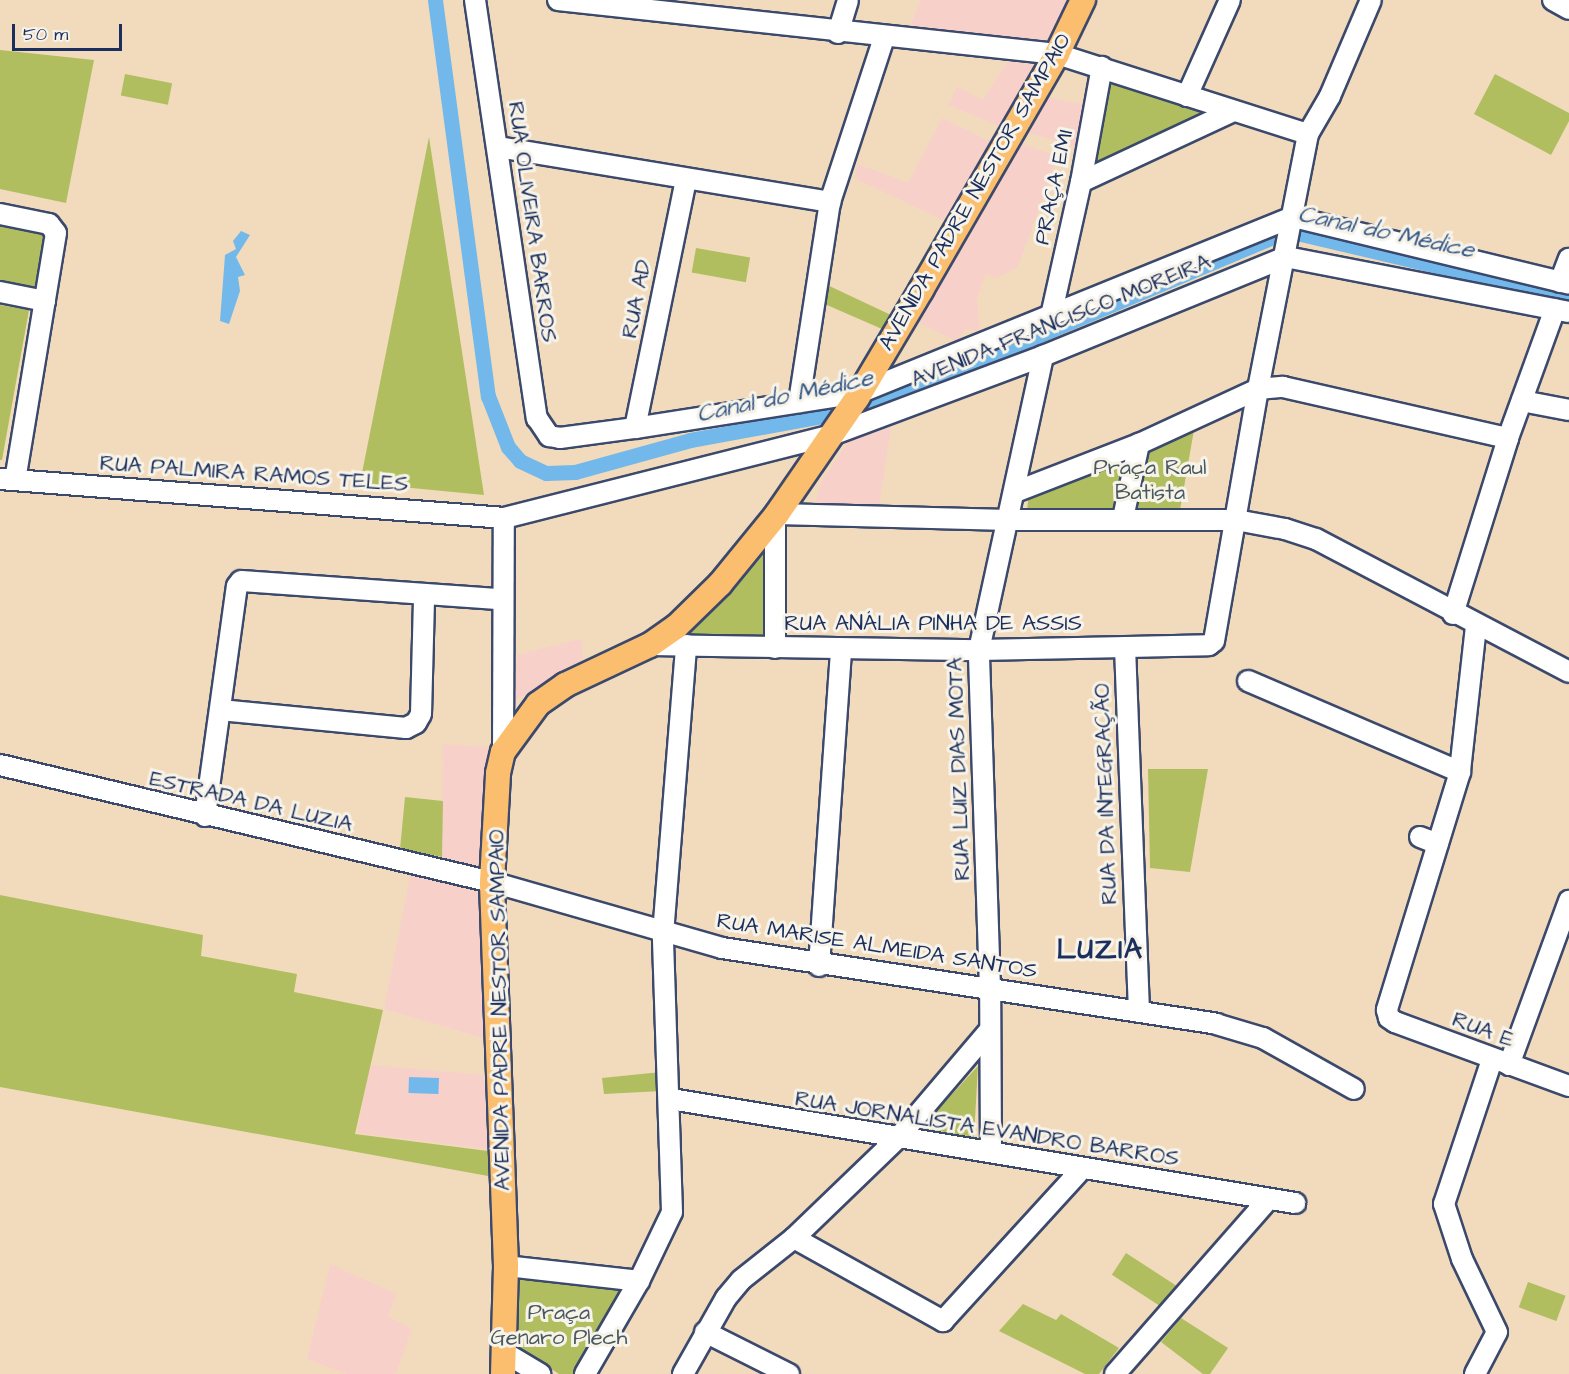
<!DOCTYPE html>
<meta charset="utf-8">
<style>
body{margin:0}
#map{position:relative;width:1569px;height:1374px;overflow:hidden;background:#f2dbbc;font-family:"Architects Daughter",sans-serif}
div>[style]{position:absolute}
.built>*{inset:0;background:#f7d1c9}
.green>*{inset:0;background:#b0be60;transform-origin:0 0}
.water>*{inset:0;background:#73b8ea;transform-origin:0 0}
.canal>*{height:15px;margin:-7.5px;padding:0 7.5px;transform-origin:7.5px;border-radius:7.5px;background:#73b8ea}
.roads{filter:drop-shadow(2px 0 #3b496c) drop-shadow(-2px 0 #3b496c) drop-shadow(0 2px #3b496c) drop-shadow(0 -2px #3b496c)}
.minor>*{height:20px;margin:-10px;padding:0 10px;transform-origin:10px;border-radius:10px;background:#fff}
.major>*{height:24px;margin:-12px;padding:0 12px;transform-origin:12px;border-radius:12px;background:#fabe6e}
span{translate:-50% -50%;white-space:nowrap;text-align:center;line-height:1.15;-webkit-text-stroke:6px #f7f3e8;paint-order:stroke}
.street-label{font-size:22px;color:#1b2f5e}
.park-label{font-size:22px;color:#485a5f}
.water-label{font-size:24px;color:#355888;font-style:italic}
.district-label{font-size:28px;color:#1b2f5e;font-weight:700;letter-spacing:1.5px}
.scale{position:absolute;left:12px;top:24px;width:110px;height:27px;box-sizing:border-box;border:3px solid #1b2f5e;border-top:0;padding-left:8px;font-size:18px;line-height:21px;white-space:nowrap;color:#1b2f5e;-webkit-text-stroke:4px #f7f3e8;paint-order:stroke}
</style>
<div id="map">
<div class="built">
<i style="clip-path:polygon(920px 0,1071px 0,1047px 47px,908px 33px)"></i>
<i style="clip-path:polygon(1008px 61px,1035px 65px,1001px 127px,948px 105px,957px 87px,983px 100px)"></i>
<i style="clip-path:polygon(1048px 97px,1088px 105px,1079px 148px,1026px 132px)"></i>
<i style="clip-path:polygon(942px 118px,994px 143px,943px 220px,854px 178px,858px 164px,908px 183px)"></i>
<i style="clip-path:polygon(1021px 144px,1058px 156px,1018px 267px,997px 278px,986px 274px,977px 298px,980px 331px,965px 329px,958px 342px,917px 322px)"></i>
<i style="clip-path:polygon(891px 427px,879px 508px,815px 506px,821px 482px,849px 440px)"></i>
<i style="clip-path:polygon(581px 639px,583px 659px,513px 702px,517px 655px)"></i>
<i style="clip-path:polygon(443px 744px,488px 747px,484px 867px,448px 864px,442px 857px)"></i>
<i style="clip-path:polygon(411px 871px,484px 891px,483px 1038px,384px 1009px)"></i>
<i style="clip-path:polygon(370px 1065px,484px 1075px,488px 1149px,357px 1133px)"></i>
<i style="clip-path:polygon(330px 1264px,397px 1294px,388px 1316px,412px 1329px,396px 1374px,347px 1374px,307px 1359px)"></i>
</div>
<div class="green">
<i style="clip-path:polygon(0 50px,94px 60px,66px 203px,0 189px)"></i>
<i style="left:125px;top:74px;width:48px;height:22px;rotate:11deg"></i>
<i style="clip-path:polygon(1495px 74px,1569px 113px,1569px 121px,1551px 155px,1474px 114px)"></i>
<i style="clip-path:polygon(1106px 76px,1214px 113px,1090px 172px)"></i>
<i style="clip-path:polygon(429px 137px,484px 495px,360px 483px)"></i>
<i style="clip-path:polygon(0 218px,47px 227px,42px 299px,0 290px)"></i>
<i style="left:696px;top:248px;width:55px;height:25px;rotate:10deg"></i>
<i style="clip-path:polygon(823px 283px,891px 315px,882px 329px,820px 302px)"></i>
<i style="clip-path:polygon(0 305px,29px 310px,2px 460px,0 460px)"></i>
<i style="clip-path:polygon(1194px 430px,1180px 510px,1027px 511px,1029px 491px)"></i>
<i style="clip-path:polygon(767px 544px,763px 639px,680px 637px)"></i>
<i style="clip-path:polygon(1148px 769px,1208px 769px,1190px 872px,1150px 868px)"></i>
<i style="clip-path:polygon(405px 797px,443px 801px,442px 857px,400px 849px)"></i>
<i style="clip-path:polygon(0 895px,203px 935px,201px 956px,297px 974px,294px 992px,383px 1010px,355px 1134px,488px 1151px,488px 1176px,0 1087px)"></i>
<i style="clip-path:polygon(978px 1066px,974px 1137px,921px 1128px)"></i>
<i style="clip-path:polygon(661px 1072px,662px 1091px,604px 1094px,602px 1078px)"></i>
<i style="left:1126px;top:1253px;width:61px;height:26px;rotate:33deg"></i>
<i style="clip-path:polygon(520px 1280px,626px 1287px,577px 1374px,559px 1374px,517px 1347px)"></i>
<i style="left:1528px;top:1282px;width:40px;height:27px;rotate:20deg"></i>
<i style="clip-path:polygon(1023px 1304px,1056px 1320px,1061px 1314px,1119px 1348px,1099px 1374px,1085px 1374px,999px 1331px)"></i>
<i style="clip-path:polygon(1181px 1318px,1228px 1348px,1210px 1374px,1203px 1374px,1161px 1342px)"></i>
</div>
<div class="water">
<i style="clip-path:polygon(241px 231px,250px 235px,236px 257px,245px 275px,238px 277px,240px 291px,229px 324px,220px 321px,225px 255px,236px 249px,233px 241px)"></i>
<i style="left:409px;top:1077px;width:30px;height:16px;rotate:2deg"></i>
</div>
<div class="canal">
<i style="left:435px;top:0;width:400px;rotate:82.4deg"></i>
<i style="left:488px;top:396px;width:55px;rotate:68.6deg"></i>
<i style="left:508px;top:447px;width:18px;rotate:49deg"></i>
<i style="left:520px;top:461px;width:29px;rotate:25deg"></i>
<i style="left:546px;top:473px;width:29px;rotate:-2deg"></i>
<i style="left:575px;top:472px;width:119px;rotate:-15.5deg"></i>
<i style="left:690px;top:440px;width:179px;rotate:-10.3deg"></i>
<i style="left:866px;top:408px;width:458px;rotate:-22.8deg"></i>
<i style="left:1288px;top:231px;width:289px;rotate:13.2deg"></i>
</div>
<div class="roads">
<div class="minor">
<i style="left:475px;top:0;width:423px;rotate:81.6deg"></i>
<i style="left:537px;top:418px;width:22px;rotate:56deg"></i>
<i style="left:549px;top:436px;width:11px;rotate:10deg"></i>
<i style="left:560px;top:438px;width:76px;rotate:-7.6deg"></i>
<i style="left:635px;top:428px;width:227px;rotate:-8.9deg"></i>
<i style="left:859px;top:393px;width:468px;rotate:-22.1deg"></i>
<i style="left:1293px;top:217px;width:284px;rotate:13.6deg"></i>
<i style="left:558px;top:0;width:502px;rotate:6.18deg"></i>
<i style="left:1057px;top:54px;width:263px;rotate:17.7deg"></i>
<i style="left:1553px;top:0;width:18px;rotate:29deg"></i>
<i style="left:838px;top:33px;width:34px;rotate:-73deg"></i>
<i style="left:1187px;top:96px;width:105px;rotate:-65.9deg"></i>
<i style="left:498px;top:147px;width:337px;rotate:9.4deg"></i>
<i style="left:1081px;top:182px;width:166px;rotate:-25deg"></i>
<i style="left:0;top:214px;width:50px;rotate:11.5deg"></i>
<i style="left:49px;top:224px;width:11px;rotate:52deg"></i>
<i style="left:56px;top:233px;width:250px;rotate:99.4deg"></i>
<i style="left:1560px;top:282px;width:25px;rotate:-69deg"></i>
<i style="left:0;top:292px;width:46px;rotate:11.3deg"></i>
<i style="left:1051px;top:316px;width:137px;rotate:-77.4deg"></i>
<i style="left:1081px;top:182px;width:117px;rotate:-79.7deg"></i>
<i style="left:1522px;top:401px;width:48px;rotate:10.8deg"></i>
<i style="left:799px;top:402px;width:202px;rotate:-81.2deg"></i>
<i style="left:830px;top:202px;width:173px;rotate:-71.8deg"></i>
<i style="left:635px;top:428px;width:254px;rotate:-78.4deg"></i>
<i style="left:0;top:479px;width:506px;rotate:4.42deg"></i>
<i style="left:504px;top:518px;width:338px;rotate:-14.2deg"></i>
<i style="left:832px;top:435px;width:225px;rotate:-20.5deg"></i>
<i style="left:1043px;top:356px;width:262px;rotate:-22.2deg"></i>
<i style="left:1286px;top:257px;width:288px;rotate:11deg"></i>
<i style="left:1015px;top:492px;width:133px;rotate:-21.2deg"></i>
<i style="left:1139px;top:444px;width:131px;rotate:-24.8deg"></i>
<i style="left:1258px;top:389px;width:25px;rotate:-5deg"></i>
<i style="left:1283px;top:387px;width:231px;rotate:12.8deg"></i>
<i style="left:777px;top:514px;width:232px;rotate:1.5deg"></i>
<i style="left:1009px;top:520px;width:227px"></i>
<i style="left:1236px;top:520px;width:50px;rotate:10.4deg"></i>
<i style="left:1285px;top:529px;width:33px;rotate:18deg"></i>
<i style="left:1316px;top:539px;width:286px;rotate:27.7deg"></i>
<i style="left:775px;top:516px;width:132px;rotate:90deg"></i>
<i style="left:1123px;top:518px;width:76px;rotate:-77.8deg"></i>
<i style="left:1453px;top:614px;width:184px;rotate:-72.6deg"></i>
<i style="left:1508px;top:438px;width:137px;rotate:-70deg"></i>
<i style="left:1476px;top:626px;width:147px;rotate:96.3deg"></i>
<i style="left:1460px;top:772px;width:249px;rotate:107.1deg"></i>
<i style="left:1387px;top:1010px;width:8px;rotate:76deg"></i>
<i style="left:1389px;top:1018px;width:7px;rotate:34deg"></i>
<i style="left:1395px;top:1022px;width:185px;rotate:20.2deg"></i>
<i style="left:650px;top:645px;width:329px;rotate:0.9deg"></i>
<i style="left:979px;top:650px;width:230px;rotate:-1.2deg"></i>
<i style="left:1209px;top:645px;width:6px;rotate:-39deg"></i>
<i style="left:1214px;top:641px;width:256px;rotate:-80.1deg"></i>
<i style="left:1258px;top:389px;width:260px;rotate:-78.9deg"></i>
<i style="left:1308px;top:134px;width:44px;rotate:-59.9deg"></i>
<i style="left:1330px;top:96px;width:104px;rotate:-66.9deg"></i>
<i style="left:1125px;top:647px;width:365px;rotate:87.8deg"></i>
<i style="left:1248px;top:681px;width:231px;rotate:23.2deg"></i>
<i style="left:220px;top:710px;width:187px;rotate:5.5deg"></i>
<i style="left:406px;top:728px;width:11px;rotate:-27deg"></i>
<i style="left:416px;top:723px;width:10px;rotate:-61deg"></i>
<i style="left:421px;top:714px;width:118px;rotate:-88.5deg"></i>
<i style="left:503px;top:752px;width:234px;rotate:-89.8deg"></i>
<i style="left:0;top:765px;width:506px;rotate:13.38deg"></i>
<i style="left:492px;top:882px;width:239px;rotate:16deg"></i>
<i style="left:722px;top:948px;width:500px;rotate:8.7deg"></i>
<i style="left:1216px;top:1024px;width:49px;rotate:16.6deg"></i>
<i style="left:1263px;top:1038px;width:104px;rotate:29.3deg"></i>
<i style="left:205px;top:816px;width:232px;rotate:-82.1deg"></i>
<i style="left:237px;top:586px;width:6px;rotate:-51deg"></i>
<i style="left:241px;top:581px;width:261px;rotate:4deg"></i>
<i style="left:1420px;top:837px;width:19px;rotate:21deg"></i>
<i style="left:819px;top:966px;width:317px;rotate:-86deg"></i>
<i style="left:1509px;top:1065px;width:175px;rotate:-69.9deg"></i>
<i style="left:671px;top:1099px;width:633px;rotate:9.46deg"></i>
<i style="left:991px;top:1152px;width:164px;rotate:-90.3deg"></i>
<i style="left:990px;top:988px;width:338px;rotate:-91.9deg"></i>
<i style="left:979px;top:650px;width:301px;rotate:-77.7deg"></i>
<i style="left:794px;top:1238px;width:171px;rotate:29.1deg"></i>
<i style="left:943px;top:1321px;width:206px;rotate:-47.6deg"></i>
<i style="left:506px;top:1266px;width:134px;rotate:6.4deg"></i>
<i style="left:705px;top:1332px;width:94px;rotate:26.6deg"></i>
<i style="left:507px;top:1354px;width:39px;rotate:31deg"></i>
<i style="left:585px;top:1374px;width:108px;rotate:-59.9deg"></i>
<i style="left:639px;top:1281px;width:76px;rotate:-64.4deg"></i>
<i style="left:672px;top:1212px;width:278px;rotate:-91.9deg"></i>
<i style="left:663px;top:934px;width:290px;rotate:-85.4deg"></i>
<i style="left:683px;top:1374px;width:87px;rotate:-60.5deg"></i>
<i style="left:726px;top:1298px;width:23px;rotate:-50deg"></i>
<i style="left:741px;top:1280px;width:68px;rotate:-38.4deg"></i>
<i style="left:794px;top:1238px;width:143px;rotate:-43.9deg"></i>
<i style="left:897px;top:1139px;width:140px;rotate:-49.6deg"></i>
<i style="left:1115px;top:1374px;width:232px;rotate:-48.7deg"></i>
<i style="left:1475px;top:1374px;width:47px;rotate:-62.4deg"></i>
<i style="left:1497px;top:1332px;width:81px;rotate:-115.6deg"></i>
<i style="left:1462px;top:1259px;width:58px;rotate:-108.1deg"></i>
<i style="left:1444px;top:1204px;width:152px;rotate:-71.6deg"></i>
</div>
<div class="major">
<i style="left:503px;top:1374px;width:108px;rotate:-88.4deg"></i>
<i style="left:506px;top:1266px;width:384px;rotate:-92.1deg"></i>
<i style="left:492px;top:882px;width:109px;rotate:-86.8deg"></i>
<i style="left:498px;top:773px;width:22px;rotate:-77deg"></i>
<i style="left:503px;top:752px;width:59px;rotate:-53.9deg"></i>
<i style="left:538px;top:704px;width:33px;rotate:-35deg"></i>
<i style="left:565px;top:685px;width:94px;rotate:-25.2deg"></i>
<i style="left:650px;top:645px;width:32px;rotate:-35deg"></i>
<i style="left:676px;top:627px;width:62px;rotate:-44.3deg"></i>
<i style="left:720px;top:584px;width:90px;rotate:-50.8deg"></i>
<i style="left:777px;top:514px;width:141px;rotate:-55.4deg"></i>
<i style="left:857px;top:398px;width:126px;rotate:-59.3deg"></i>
<i style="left:921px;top:290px;width:272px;rotate:-60deg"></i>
<i style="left:1057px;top:54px;width:60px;rotate:-64.3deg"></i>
</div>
</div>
<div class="street-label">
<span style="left:1054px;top:187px;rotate:-78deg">PRAÇA EMI</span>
<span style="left:975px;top:192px;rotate:-60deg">AVENIDA PADRE NESTOR SAMPAIO</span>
<span style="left:532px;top:222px;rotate:82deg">RUA OLIVEIRA BARROS</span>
<span style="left:637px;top:299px;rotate:-79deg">RUA AD</span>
<span style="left:1061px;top:321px;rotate:-22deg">AVENIDA FRANCISCO MOREIRA</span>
<span style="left:254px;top:474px;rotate:4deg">RUA PALMIRA RAMOS TELES</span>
<span style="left:933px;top:624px">RUA ANÁLIA PINHA DE ASSIS</span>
<span style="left:959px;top:769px;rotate:-92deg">RUA LUIZ DIAS MOTA</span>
<span style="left:1106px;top:794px;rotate:-92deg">RUA DA INTEGRAÇÃO</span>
<span style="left:251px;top:802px;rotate:13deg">ESTRADA DA LUZIA</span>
<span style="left:877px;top:946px;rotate:9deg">RUA MARISE ALMEIDA SANTOS</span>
<span style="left:500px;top:1010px;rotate:-91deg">AVENIDA PADRE NESTOR SAMPAIO</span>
<span style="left:1483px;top:1030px;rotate:21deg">RUA E</span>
<span style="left:987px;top:1129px;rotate:9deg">RUA JORNALISTA EVANDRO BARROS</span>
</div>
<div class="park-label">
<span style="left:1150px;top:480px">Praça Raul<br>Batista</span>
<span style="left:559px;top:1325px">Praça<br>Genaro Plech</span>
</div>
<div class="water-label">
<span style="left:1386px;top:233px;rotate:12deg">Canal do Médice</span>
<span style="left:785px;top:397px;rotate:-12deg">Canal do Médice</span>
</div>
<div class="district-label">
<span style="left:1100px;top:950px">LUZIA</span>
</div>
<div class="scale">50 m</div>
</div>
